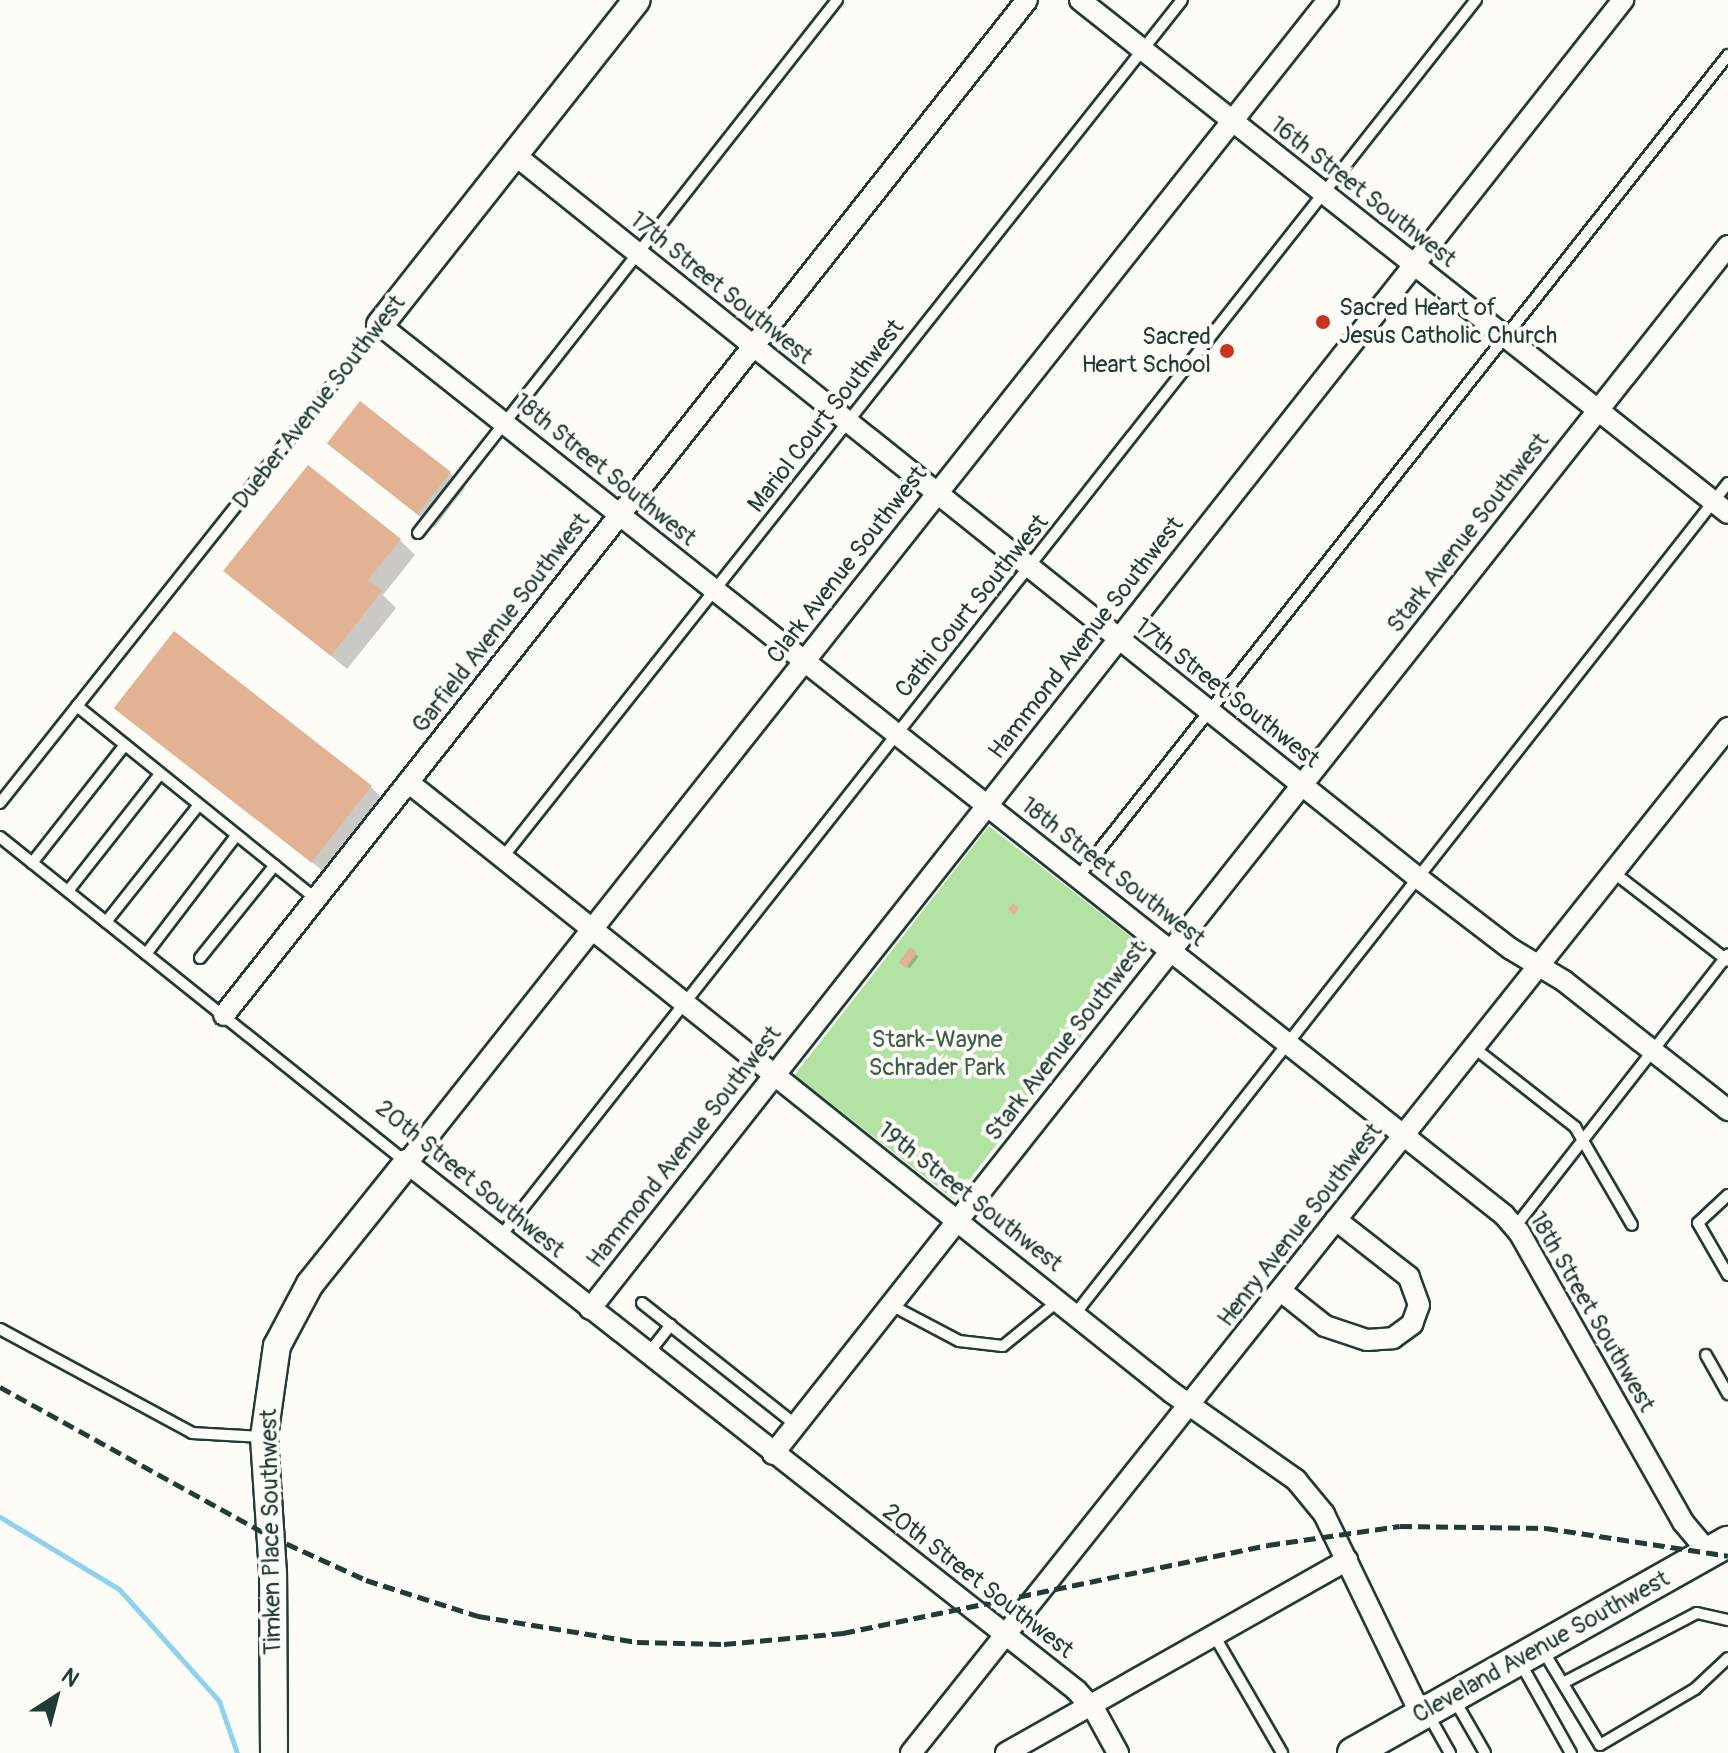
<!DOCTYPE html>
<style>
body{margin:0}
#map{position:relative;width:1728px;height:1753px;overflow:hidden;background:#fdfcf7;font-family:Pangolin,sans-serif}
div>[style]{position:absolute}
.green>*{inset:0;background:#b3e3a3;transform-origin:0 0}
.shadow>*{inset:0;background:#0003;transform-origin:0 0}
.stream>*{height:5px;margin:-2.5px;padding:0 2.5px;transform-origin:2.5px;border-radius:2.5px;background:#8ed2f0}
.building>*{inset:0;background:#e2b293;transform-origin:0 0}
.roads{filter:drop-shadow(2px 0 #1f3d34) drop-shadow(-2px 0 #1f3d34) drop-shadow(0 2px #1f3d34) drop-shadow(0 -2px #1f3d34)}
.service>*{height:10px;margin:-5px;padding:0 5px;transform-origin:5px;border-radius:5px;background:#fdfcf7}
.minor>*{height:20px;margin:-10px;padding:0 10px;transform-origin:10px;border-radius:10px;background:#fdfcf7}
.tertiary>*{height:26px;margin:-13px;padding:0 13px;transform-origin:13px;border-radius:13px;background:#fdfcf7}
.secondary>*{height:30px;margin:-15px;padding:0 15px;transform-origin:15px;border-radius:15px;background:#fdfcf7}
.rail>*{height:5px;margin-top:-2.5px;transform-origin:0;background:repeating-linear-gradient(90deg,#1f3d34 0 12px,transparent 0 18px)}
.dots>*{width:22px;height:22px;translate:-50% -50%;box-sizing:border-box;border:4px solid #fdfcf7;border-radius:50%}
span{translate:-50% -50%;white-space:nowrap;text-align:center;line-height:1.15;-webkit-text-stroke:8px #fdfcf7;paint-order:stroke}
.street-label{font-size:24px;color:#1f3d34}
.poi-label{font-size:24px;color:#1f3d34}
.left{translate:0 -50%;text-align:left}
.right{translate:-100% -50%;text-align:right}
.park-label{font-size:24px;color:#3d5e4a}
.north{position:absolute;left:16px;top:1657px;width:80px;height:80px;-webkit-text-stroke:6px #fdfcf7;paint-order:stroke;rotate:36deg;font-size:22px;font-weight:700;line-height:32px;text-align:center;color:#1f3d34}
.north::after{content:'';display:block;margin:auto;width:28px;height:36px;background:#1f3d34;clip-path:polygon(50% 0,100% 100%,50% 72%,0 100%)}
</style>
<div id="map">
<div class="green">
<i style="left:989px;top:826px;width:202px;height:316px;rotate:38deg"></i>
</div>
<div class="shadow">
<i style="clip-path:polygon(329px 444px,450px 473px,465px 488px,434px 528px)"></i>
<i style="clip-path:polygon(400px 540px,415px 555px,383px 595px,396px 608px,347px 669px,226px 570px)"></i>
<i style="clip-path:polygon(117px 708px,371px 787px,386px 802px,328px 875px)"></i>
<i style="left:910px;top:950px;width:11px;height:15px;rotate:38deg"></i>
</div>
<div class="stream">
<i style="left:0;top:1517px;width:139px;rotate:31.2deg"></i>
<i style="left:119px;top:1589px;width:150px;rotate:48.2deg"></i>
<i style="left:219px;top:1701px;width:55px;rotate:70.9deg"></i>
</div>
<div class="building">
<i style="left:360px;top:401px;width:115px;height:54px;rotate:38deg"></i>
<i style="clip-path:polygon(308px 465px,401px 539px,368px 580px,382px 591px,331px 656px,223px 571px)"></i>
<i style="left:174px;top:631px;width:251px;height:98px;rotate:38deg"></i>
<i style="clip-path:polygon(1013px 903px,1019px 908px,1014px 915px,1008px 909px)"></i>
<i style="left:910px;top:947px;width:9px;height:19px;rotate:36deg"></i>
</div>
<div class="roads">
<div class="service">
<i style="left:418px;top:533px;width:678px;rotate:-51.83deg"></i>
<i style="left:77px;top:706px;width:307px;rotate:38.9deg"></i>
<i style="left:0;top:803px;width:609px;rotate:-51.53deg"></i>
<i style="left:0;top:837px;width:520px;rotate:38.68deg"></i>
<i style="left:503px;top:857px;width:1093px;rotate:-51.61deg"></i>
<i style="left:32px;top:863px;width:150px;rotate:-51.8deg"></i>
<i style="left:1613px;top:872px;width:145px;rotate:37.7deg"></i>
<i style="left:1078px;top:877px;width:1048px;rotate:-51.66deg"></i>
<i style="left:68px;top:891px;width:149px;rotate:-51.8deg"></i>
<i style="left:106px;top:922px;width:148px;rotate:-51.6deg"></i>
<i style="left:146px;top:954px;width:148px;rotate:-52.7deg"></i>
<i style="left:200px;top:958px;width:119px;rotate:-51.1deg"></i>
<i style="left:1473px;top:1047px;width:130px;rotate:38.1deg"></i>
<i style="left:1575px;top:1127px;width:113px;rotate:59.8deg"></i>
<i style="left:1728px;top:1195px;width:41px;rotate:137deg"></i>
<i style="left:1698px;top:1223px;width:60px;rotate:60deg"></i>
<i style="left:1515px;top:1227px;width:346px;rotate:-52deg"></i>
<i style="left:500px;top:1237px;width:1576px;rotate:-51.73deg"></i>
<i style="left:642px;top:1303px;width:196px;rotate:38.4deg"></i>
<i style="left:891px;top:1305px;width:77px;rotate:27.9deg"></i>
<i style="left:959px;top:1341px;width:44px;rotate:6.5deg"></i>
<i style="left:1003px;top:1346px;width:71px;rotate:-39.3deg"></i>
<i style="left:1075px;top:1314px;width:1057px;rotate:-51.84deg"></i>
<i style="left:0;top:1329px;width:218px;rotate:28.4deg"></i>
<i style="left:192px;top:1433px;width:70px;rotate:3.3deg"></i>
<i style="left:648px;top:1354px;width:37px;rotate:-52deg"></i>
<i style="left:1706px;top:1355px;width:45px;rotate:60.6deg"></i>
<i style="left:1214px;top:1635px;width:136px;rotate:60deg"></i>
<i style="left:1542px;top:1649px;width:112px;rotate:58.9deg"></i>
<i style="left:1600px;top:1745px;width:110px;rotate:-30.5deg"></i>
<i style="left:1695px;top:1689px;width:45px;rotate:-43.2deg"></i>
<i style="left:1521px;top:1664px;width:102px;rotate:60.7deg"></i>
<i style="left:1563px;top:1683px;width:151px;rotate:-27.6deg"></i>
<i style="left:1697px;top:1613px;width:32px;rotate:13deg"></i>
<i style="left:1454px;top:1699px;width:62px;rotate:60.1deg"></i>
<i style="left:1428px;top:1714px;width:45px;rotate:60.6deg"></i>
</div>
<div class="minor">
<i style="left:1080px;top:0;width:826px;rotate:38.37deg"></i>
<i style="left:515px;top:155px;width:1155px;rotate:38.68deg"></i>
<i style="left:1417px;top:877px;width:118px;rotate:37.5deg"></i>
<i style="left:1511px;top:949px;width:62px;rotate:31.1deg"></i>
<i style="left:1564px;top:981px;width:209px;rotate:38.2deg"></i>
<i style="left:380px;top:325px;width:1434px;rotate:38.37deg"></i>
<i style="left:1504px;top:1215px;width:23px;rotate:49deg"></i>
<i style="left:1519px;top:1232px;width:333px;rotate:60.5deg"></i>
<i style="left:1683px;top:1522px;width:39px;rotate:50deg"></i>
<i style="left:408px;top:782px;width:977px;rotate:38.64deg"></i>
<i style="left:1171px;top:1392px;width:153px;rotate:35.1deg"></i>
<i style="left:1296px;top:1480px;width:44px;rotate:50.5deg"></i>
<i style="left:1324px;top:1514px;width:223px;rotate:64.2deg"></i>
<i style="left:224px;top:1015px;width:1294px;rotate:-51.65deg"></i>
<i style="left:1281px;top:1291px;width:56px;rotate:38.5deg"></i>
<i style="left:1325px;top:1326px;width:44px;rotate:18.4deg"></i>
<i style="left:1367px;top:1340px;width:26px;rotate:-4deg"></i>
<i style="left:1393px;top:1338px;width:24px;rotate:-36deg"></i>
<i style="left:1412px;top:1324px;width:20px;rotate:-70deg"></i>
<i style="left:1419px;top:1305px;width:30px;rotate:-110deg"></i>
<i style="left:1409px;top:1277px;width:93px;rotate:-142deg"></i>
<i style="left:590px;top:1309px;width:1668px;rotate:-51.72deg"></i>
<i style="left:773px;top:1454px;width:1540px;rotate:-51.67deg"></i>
<i style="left:911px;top:1753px;width:1311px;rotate:-51.44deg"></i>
<i style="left:1006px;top:1753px;width:392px;rotate:-29.5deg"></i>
<i style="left:1118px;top:1753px;width:48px;rotate:-118.7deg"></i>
<i style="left:1095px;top:1711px;width:28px;rotate:-132deg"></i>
<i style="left:1076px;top:1690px;width:852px;rotate:-141.77deg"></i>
<i style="left:407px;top:1163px;width:1484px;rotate:-51.62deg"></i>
</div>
<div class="tertiary">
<i style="left:380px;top:325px;width:414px;rotate:-51.7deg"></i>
<i style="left:274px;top:1753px;width:180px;rotate:-90.3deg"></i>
<i style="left:273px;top:1573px;width:136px;rotate:-93.8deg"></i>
<i style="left:264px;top:1437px;width:92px;rotate:-81.9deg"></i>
<i style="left:277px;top:1346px;width:70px;rotate:-62deg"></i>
<i style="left:310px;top:1284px;width:155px;rotate:-51.3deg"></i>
</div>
<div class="secondary">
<i style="left:1353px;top:1753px;width:430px;rotate:-29.4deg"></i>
</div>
</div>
<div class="rail">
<i style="left:0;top:1387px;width:308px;rotate:28.9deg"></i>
<i style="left:270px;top:1536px;width:106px;rotate:24.6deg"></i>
<i style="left:366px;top:1580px;width:118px;rotate:17.8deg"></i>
<i style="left:478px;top:1616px;width:161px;rotate:9.3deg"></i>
<i style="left:637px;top:1642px;width:87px;rotate:1.3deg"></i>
<i style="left:724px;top:1644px;width:120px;rotate:-5.3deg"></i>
<i style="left:843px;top:1633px;width:434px;rotate:-11.7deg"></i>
<i style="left:1268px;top:1545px;width:133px;rotate:-8.2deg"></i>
<i style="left:1400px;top:1526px;width:146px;rotate:0.8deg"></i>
<i style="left:1546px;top:1528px;width:184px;rotate:8.7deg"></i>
</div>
<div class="dots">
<i style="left:1323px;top:322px;background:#c8321e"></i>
<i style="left:1227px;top:351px;background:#c8321e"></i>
</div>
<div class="street-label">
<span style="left:1363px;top:192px;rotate:38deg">16th Street Southwest</span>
<span style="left:721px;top:288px;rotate:39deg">17th Street Southwest</span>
<span style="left:319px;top:402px;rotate:-52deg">Dueber Avenue Southwest</span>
<span style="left:826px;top:416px;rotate:-52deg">Mariol Court Southwest</span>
<span style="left:605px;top:470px;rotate:39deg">18th Street Southwest</span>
<span style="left:1468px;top:533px;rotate:-52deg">Stark Avenue Southwest</span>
<span style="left:847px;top:565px;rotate:-52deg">Clark Avenue Southwest</span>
<span style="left:972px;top:606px;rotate:-51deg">Cathi Court Southwest</span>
<span style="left:501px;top:623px;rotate:-52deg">Garfield Avenue Southwest</span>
<span style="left:1086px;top:638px;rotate:-52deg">Hammond Avenue Southwest</span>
<span style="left:1227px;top:693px;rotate:38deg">17th Street Southwest</span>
<span style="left:1113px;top:872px;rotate:38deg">18th Street Southwest</span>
<span style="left:1066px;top:1041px;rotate:-52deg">Stark Avenue Southwest</span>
<span style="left:684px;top:1147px;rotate:-52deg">Hammond Avenue Southwest</span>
<span style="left:470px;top:1179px;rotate:39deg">20th Street Southwest</span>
<span style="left:970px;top:1197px;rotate:38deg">19th Street Southwest</span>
<span style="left:1300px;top:1225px;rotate:-52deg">Henry Avenue Southwest</span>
<span style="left:1592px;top:1312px;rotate:60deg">18th Street Southwest</span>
<span style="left:271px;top:1532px;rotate:-91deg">Timken Place Southwest</span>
<span style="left:978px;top:1581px;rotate:38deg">20th Street Southwest</span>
<span style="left:1541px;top:1647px;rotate:-29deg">Cleveland Avenue Southwest</span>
</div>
<div class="poi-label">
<span class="left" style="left:1339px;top:322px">Sacred Heart of<br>Jesus Catholic Church</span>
<span class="right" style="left:1211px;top:351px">Sacred<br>Heart School</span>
</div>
<div class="park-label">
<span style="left:937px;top:1054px">Stark-Wayne<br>Schrader Park</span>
</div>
<div class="north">N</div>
</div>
